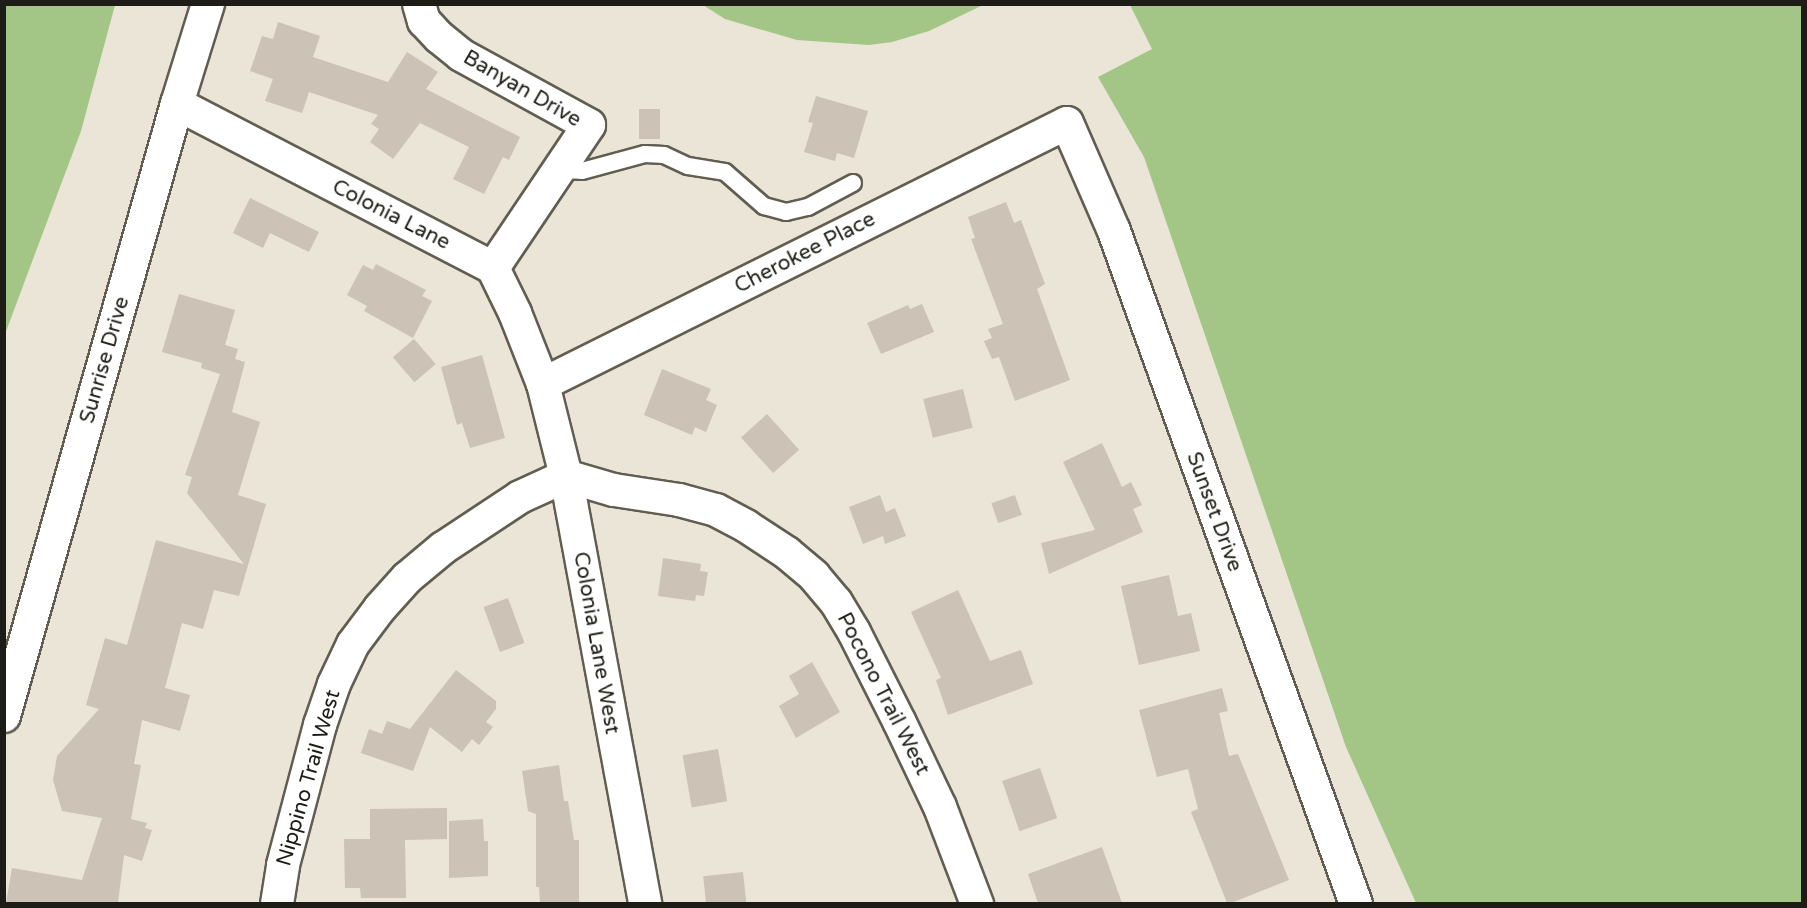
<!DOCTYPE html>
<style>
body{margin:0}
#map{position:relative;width:1807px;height:908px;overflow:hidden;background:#eae5d6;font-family:"Varela Round",sans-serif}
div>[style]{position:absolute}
.water>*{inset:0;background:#a3c586}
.building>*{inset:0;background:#ccc2b5;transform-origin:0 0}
.roads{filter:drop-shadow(2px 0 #615e51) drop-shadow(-2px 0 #615e51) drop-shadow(0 2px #615e51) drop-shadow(0 -2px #615e51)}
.service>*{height:16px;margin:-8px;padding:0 8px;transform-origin:8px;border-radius:8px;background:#fff}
.minor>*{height:32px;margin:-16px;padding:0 16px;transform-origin:16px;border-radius:16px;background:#fff}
span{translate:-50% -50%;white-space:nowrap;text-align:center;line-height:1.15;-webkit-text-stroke:4.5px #fff;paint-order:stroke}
.street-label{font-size:21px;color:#1d1c16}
.frame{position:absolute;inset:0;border:6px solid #1d1c16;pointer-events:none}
</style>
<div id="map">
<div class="water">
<i style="clip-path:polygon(5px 4px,115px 5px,81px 131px,5px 334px)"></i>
<i style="clip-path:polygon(703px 5px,703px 4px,983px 5px,929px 31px,892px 42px,869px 45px,797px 40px,725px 19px)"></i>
<i style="clip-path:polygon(1130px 5px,1802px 5px,1802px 903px,1416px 903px,1346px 747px,1144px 157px,1098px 77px,1152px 49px)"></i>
</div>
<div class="building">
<i style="clip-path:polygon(278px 22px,320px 36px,313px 57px,388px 82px,407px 52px,438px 72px,426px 89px,520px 137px,509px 160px,503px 157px,484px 194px,453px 179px,469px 147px,420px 123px,393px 159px,370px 142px,379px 129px,371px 124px,378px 115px,309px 92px,302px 113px,265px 101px,273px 79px,250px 71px,262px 36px,273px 39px)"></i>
<i style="clip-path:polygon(816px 96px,868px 111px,854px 158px,837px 153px,835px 161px,804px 152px,813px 123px,808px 122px)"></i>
<i style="left:639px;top:109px;width:21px;height:30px"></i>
<i style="clip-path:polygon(250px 198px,319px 232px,309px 252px,270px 233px,263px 248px,233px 233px)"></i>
<i style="clip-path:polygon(1006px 202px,1014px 223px,1021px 220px,1045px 284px,1037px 289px,1070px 380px,1015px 401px,999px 357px,992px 359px,984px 341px,992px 338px,988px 329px,1003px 324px,971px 239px,975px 238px,968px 217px)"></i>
<i style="clip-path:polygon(376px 264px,426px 290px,422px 296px,432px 301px,413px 338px,364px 311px,367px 306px,347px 295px,363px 265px,373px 270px)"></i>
<i style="clip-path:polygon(179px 294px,235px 310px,225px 345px,238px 349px,235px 359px,245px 362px,232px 412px,260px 422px,238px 495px,266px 504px,239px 596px,214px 590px,203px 629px,182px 623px,165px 688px,190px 695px,180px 731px,142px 720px,134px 764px,141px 765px,131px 819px,147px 823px,145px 828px,152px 830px,142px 861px,124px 855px,118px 903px,6px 903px,12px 868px,82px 880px,102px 818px,62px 811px,53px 780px,57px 756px,99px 709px,86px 705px,105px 638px,127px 645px,156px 540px,244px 564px,187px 493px,192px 477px,185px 475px,220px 374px,201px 368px,202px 363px,162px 352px)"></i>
<i style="clip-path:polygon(922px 304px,934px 332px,881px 354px,867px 323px,908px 305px,910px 309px)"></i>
<i style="left:414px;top:339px;width:33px;height:28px;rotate:49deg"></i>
<i style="clip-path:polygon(482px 355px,505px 438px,470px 448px,462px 423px,457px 425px,441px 367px)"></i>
<i style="clip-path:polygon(662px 369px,711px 389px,706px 400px,717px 405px,706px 432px,695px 427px,692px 435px,644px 415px)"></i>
<i style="left:963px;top:389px;width:40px;height:41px;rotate:76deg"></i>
<i style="left:767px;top:414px;width:48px;height:35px;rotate:48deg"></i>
<i style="clip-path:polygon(1102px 443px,1122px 487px,1131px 482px,1142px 505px,1133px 509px,1143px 532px,1049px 574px,1041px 543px,1095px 530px,1063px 462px)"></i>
<i style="clip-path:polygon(880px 495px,886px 512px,895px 508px,906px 536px,885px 544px,883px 536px,863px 544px,849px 507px)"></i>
<i style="left:1015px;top:495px;width:21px;height:25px;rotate:71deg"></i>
<i style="clip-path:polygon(663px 558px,701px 564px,700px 571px,708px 572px,704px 596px,696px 595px,695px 601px,658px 596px)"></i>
<i style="clip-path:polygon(1169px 575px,1178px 616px,1191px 613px,1200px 651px,1139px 665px,1121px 586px)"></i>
<i style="clip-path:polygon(958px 590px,990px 661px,1021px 650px,1033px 684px,948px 715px,936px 680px,941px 678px,911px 612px)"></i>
<i style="left:508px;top:598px;width:48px;height:26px;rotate:70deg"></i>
<i style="clip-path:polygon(812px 662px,840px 712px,796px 738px,779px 706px,799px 694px,789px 676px)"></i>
<i style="clip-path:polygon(456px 670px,496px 701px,496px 709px,486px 722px,493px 727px,479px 745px,472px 739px,462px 752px,430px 727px,413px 771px,361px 753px,369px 729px,382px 734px,387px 721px,410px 729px)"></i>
<i style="clip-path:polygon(1222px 688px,1228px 711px,1219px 713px,1229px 756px,1238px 754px,1289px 880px,1231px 903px,1227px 903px,1191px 812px,1198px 809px,1188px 769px,1157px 777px,1139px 710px)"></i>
<i style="left:718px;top:749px;width:53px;height:36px;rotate:80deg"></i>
<i style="clip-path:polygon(559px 765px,564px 801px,568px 801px,574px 840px,579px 840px,579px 903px,540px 903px,539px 887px,536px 887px,536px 814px,528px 811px,522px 771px)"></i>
<i style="left:1040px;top:768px;width:53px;height:40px;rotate:71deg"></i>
<i style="clip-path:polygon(447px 808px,447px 839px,405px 840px,406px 898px,361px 898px,360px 888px,345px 888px,344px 839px,370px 839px,370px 809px)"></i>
<i style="clip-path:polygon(483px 819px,484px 841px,488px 841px,488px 876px,449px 878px,449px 821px)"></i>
<i style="clip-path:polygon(1102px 847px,1122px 903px,1038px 903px,1028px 874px)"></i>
<i style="left:743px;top:872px;width:31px;height:40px;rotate:84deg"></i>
</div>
<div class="roads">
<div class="service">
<i style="left:558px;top:170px;width:24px;rotate:2deg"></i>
<i style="left:582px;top:171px;width:65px;rotate:-15.1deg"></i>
<i style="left:645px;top:154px;width:19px;rotate:3deg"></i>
<i style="left:664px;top:155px;width:26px;rotate:25deg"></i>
<i style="left:688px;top:166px;width:37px;rotate:9deg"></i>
<i style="left:725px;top:172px;width:52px;rotate:41.1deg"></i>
<i style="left:764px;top:206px;width:23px;rotate:15deg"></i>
<i style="left:786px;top:212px;width:23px;rotate:-13deg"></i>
<i style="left:808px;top:207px;width:51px;rotate:-28.1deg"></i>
</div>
<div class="minor">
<i style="left:419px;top:4px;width:18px;rotate:74deg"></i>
<i style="left:424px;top:21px;width:22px;rotate:47deg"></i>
<i style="left:439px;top:37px;width:28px;rotate:39deg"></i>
<i style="left:461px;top:55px;width:146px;rotate:28.7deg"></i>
<i style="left:589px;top:125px;width:172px;rotate:123.9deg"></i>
<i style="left:177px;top:104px;width:356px;rotate:27.4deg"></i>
<i style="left:493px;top:268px;width:50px;rotate:63.9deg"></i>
<i style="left:515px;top:313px;width:76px;rotate:68.5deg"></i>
<i style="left:543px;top:384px;width:95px;rotate:76deg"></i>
<i style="left:566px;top:476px;width:435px;rotate:79.5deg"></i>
<i style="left:543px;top:384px;width:585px;rotate:-26.48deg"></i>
<i style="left:1067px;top:123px;width:118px;rotate:66.5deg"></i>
<i style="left:1114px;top:231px;width:715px;rotate:70.22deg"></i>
<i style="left:4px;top:716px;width:636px;rotate:-74.22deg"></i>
<i style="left:177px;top:104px;width:105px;rotate:-72.8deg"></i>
<i style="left:277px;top:904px;width:39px;rotate:-81deg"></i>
<i style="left:283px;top:865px;width:145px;rotate:-75.2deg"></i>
<i style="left:320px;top:725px;width:43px;rotate:-71.1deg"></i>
<i style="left:334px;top:684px;width:44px;rotate:-64.6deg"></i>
<i style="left:353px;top:644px;width:45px;rotate:-53.1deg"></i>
<i style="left:380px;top:608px;width:40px;rotate:-48deg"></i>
<i style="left:407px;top:578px;width:47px;rotate:-39.8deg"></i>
<i style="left:443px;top:548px;width:92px;rotate:-33.5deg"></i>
<i style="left:520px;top:497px;width:51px;rotate:-24.5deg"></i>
<i style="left:566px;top:476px;width:50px;rotate:16.3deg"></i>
<i style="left:614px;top:490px;width:66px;rotate:8.7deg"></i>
<i style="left:679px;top:500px;width:38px;rotate:15deg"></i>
<i style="left:716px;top:510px;width:34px;rotate:28deg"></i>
<i style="left:746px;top:526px;width:49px;rotate:33.4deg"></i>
<i style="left:787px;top:553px;width:35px;rotate:40deg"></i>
<i style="left:814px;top:576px;width:34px;rotate:50deg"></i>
<i style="left:836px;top:602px;width:35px;rotate:59deg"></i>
<i style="left:854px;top:632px;width:100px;rotate:63.2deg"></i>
<i style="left:899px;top:721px;width:95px;rotate:64.5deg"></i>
<i style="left:940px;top:807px;width:104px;rotate:69.1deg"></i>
</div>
</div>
<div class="street-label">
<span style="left:522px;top:89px;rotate:30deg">Banyan Drive</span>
<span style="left:391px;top:215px;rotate:27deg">Colonia Lane</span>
<span style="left:805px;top:253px;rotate:-27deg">Cherokee Place</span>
<span style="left:105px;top:360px;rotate:-74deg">Sunrise Drive</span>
<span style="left:1214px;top:512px;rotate:70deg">Sunset Drive</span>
<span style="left:596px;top:643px;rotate:80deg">Colonia Lane West</span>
<span style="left:883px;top:694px;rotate:63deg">Pocono Trail West</span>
<span style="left:309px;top:778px;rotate:-74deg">Nippino Trail West</span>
</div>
<div class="frame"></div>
</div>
